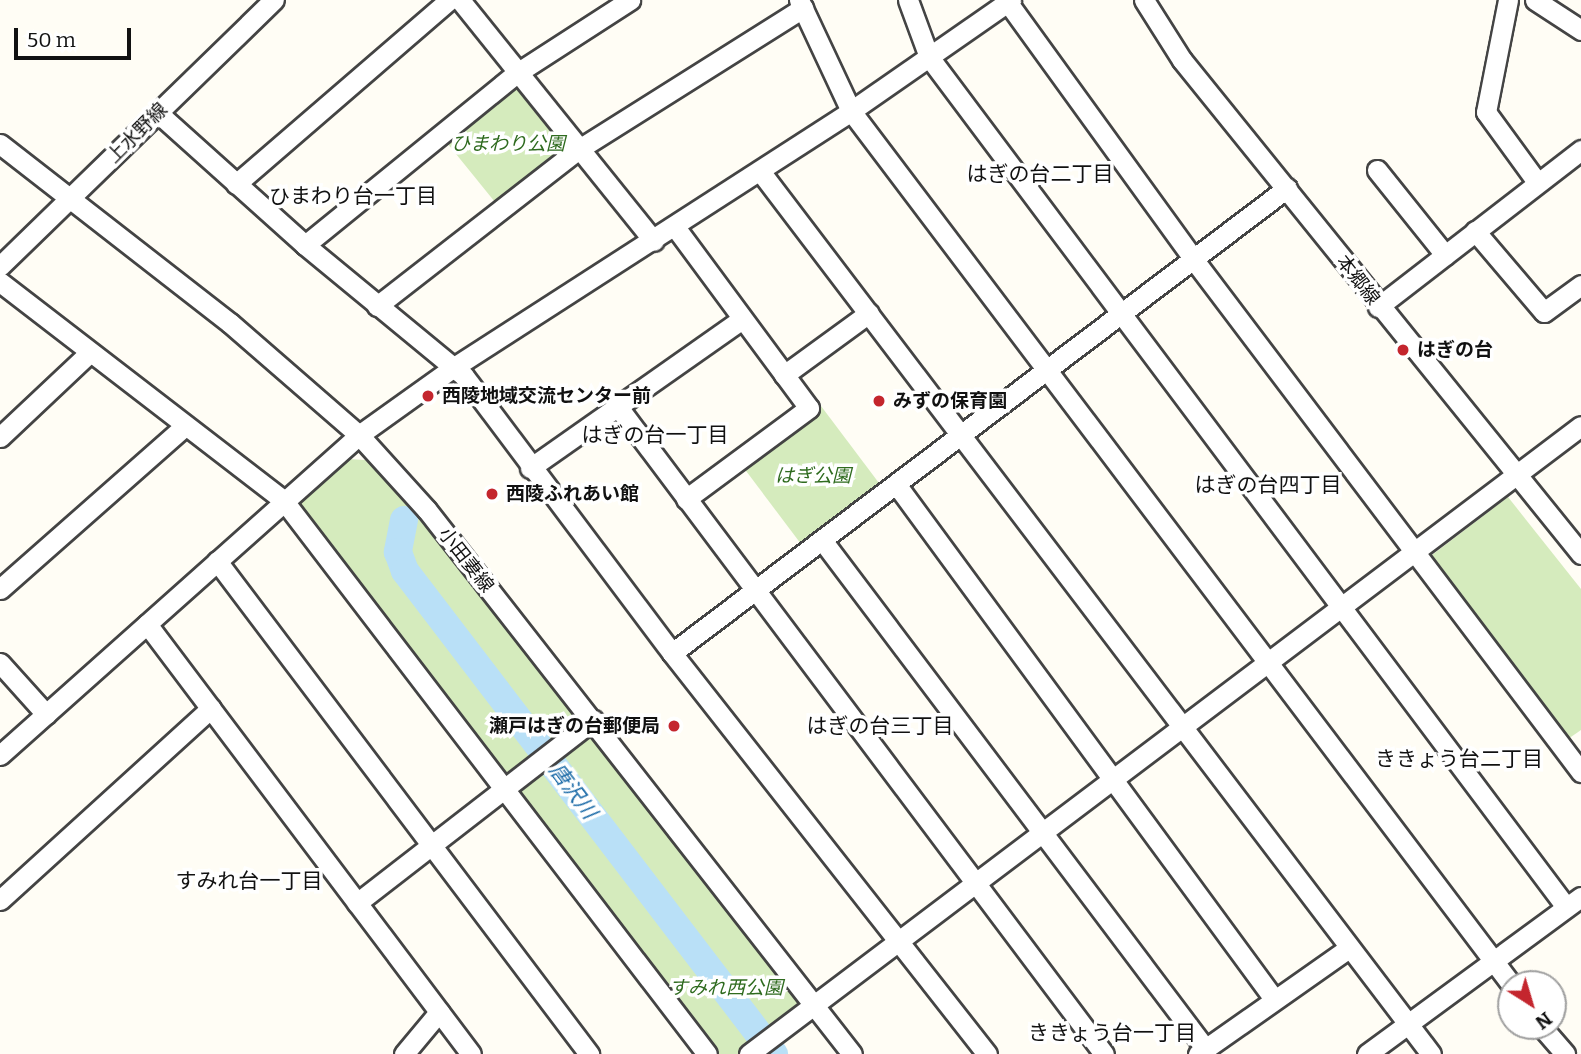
<!DOCTYPE html>
<meta charset="utf-8">
<style>
body{margin:0}
#map{position:relative;width:1581px;height:1054px;overflow:hidden;background:#fffdf5;font-family:Bitter,"Noto Sans JP",serif}
div>[style]{position:absolute}
.green>*{inset:0;background:#d5ebbd;transform-origin:0 0}
.river>*{height:28px;margin:-14px;padding:0 14px;transform-origin:14px;border-radius:14px;background:#b9e0f7}
.roads{filter:drop-shadow(2px 0 #444) drop-shadow(-2px 0 #444) drop-shadow(0 2px #444) drop-shadow(0 -2px #444)}
.minor>*{height:19px;margin:-9.5px;padding:0 9.5px;transform-origin:9.5px;border-radius:9.5px;background:#fff}
.dots>*{width:19px;height:19px;translate:-50% -50%;box-sizing:border-box;border:4px solid #fff;border-radius:50%}
span{translate:-50% -50%;white-space:nowrap;text-align:center;line-height:1.15;-webkit-text-stroke:7px #fff;paint-order:stroke}
.street-label{font-size:19px;color:#111}
.park-label{font-size:19px;color:#2f6b1f;font-style:italic}
.poi-label{font-size:19px;color:#111;font-weight:700}
.left{translate:0 -50%;text-align:left}
.right{translate:-100% -50%;text-align:right}
.neighbourhood-label{font-size:21px;color:#111}
.water-label{font-size:21px;color:#1768a6;font-style:italic}
.north{position:absolute;left:1497px;top:970px;width:70px;height:70px;box-sizing:border-box;background:#fff;border:2px solid #a0a0a0;border-radius:50%;rotate:143deg;font-size:19px;font-weight:700;line-height:28px;text-align:center;color:#111}
.north::after{content:'';display:block;margin:auto;width:24px;height:32px;background:#c4262e;clip-path:polygon(50% 0,100% 100%,50% 72%,0 100%)}
.scale{position:absolute;left:14px;top:28px;width:117px;height:32px;box-sizing:border-box;border:4px solid #111;border-top:0;padding-left:9px;font-size:21px;line-height:24px;white-space:nowrap;color:#111;-webkit-text-stroke:5px #fff;paint-order:stroke}
</style>
<div id="map">
<div class="green">
<i style="left:517px;top:83px;width:84px;height:92px;rotate:51deg"></i>
<i style="left:821px;top:406px;width:101px;height:99px;rotate:53deg"></i>
<i style="clip-path:polygon(348px 459px,365px 460px,391px 482px,798px 999px,797px 1011px,758px 1041px,767px 1054px,715px 1054px,299px 511px,300px 499px)"></i>
<i style="clip-path:polygon(1508px 497px,1581px 589px,1581px 730px,1568px 739px,1432px 555px)"></i>
</div>
<div class="river">
<i style="left:404px;top:520px;width:33px;rotate:101deg"></i>
<i style="left:398px;top:552px;width:20px;rotate:70deg"></i>
<i style="left:405px;top:571px;width:608px;rotate:52.62deg"></i>
</div>
<div class="roads">
<div class="minor">
<i style="left:460px;top:0;width:309px;rotate:51.2deg"></i>
<i style="left:799px;top:0;width:123px;rotate:64.9deg"></i>
<i style="left:851px;top:111px;width:1094px;rotate:52.91deg"></i>
<i style="left:908px;top:0;width:61px;rotate:69.8deg"></i>
<i style="left:929px;top:57px;width:1062px;rotate:53.15deg"></i>
<i style="left:1006px;top:0;width:321px;rotate:54.1deg"></i>
<i style="left:1194px;top:260px;width:642px;rotate:52.92deg"></i>
<i style="left:1144px;top:0;width:71px;rotate:57.7deg"></i>
<i style="left:1182px;top:60px;width:635px;rotate:51.07deg"></i>
<i style="left:1508px;top:0;width:114px;rotate:101.1deg"></i>
<i style="left:1486px;top:112px;width:87px;rotate:53.9deg"></i>
<i style="left:1535px;top:0;width:55px;rotate:33.1deg"></i>
<i style="left:158px;top:113px;width:198px;rotate:41.9deg"></i>
<i style="left:305px;top:245px;width:206px;rotate:39.5deg"></i>
<i style="left:464px;top:376px;width:346px;rotate:53.1deg"></i>
<i style="left:672px;top:653px;width:510px;rotate:51.85deg"></i>
<i style="left:0;top:144px;width:291px;rotate:37.9deg"></i>
<i style="left:230px;top:323px;width:171px;rotate:41deg"></i>
<i style="left:359px;top:435px;width:101px;rotate:47.8deg"></i>
<i style="left:427px;top:510px;width:690px;rotate:52deg"></i>
<i style="left:1377px;top:170px;width:109px;rotate:51.3deg"></i>
<i style="left:760px;top:171px;width:1109px;rotate:52.77deg"></i>
<i style="left:236px;top:184px;width:281px;rotate:-40.8deg"></i>
<i style="left:675px;top:227px;width:225px;rotate:53.5deg"></i>
<i style="left:809px;top:408px;width:153px;rotate:143.5deg"></i>
<i style="left:1475px;top:231px;width:106px;rotate:49.6deg"></i>
<i style="left:1544px;top:312px;width:46px;rotate:-36.1deg"></i>
<i style="left:305px;top:245px;width:273px;rotate:-39.1deg"></i>
<i style="left:517px;top:73px;width:135px;rotate:-32.9deg"></i>
<i style="left:0;top:266px;width:382px;rotate:-44.2deg"></i>
<i style="left:0;top:282px;width:359px;rotate:37.6deg"></i>
<i style="left:284px;top:501px;width:696px;rotate:52.59deg"></i>
<i style="left:377px;top:306px;width:256px;rotate:-37.9deg"></i>
<i style="left:579px;top:149px;width:265px;rotate:-32.2deg"></i>
<i style="left:1378px;top:307px;width:257px;rotate:-37.7deg"></i>
<i style="left:784px;top:375px;width:105px;rotate:-36.1deg"></i>
<i style="left:618px;top:407px;width:809px;rotate:53.09deg"></i>
<i style="left:0;top:437px;width:122px;rotate:-43.3deg"></i>
<i style="left:530px;top:468px;width:259px;rotate:-35.1deg"></i>
<i style="left:896px;top:484px;width:639px;rotate:53.72deg"></i>
<i style="left:822px;top:540px;width:636px;rotate:52.99deg"></i>
<i style="left:217px;top:561px;width:618px;rotate:52.96deg"></i>
<i style="left:0;top:589px;width:247px;rotate:-41.4deg"></i>
<i style="left:147px;top:624px;width:538px;rotate:53deg"></i>
<i style="left:672px;top:653px;width:771px;rotate:-37.09deg"></i>
<i style="left:0;top:663px;width:69px;rotate:48deg"></i>
<i style="left:0;top:755px;width:481px;rotate:-41.7deg"></i>
<i style="left:359px;top:435px;width:117px;rotate:-35.6deg"></i>
<i style="left:454px;top:367px;width:472px;rotate:-32.8deg"></i>
<i style="left:851px;top:111px;width:195px;rotate:-34.8deg"></i>
<i style="left:0;top:900px;width:285px;rotate:-42.3deg"></i>
<i style="left:357px;top:903px;width:299px;rotate:-37.8deg"></i>
<i style="left:1541px;top:1026px;width:37px;rotate:49deg"></i>
<i style="left:404px;top:1054px;width:55px;rotate:-50.2deg"></i>
<i style="left:749px;top:1054px;width:1042px;rotate:-37.05deg"></i>
<i style="left:1198px;top:1054px;width:184px;rotate:-35.1deg"></i>
<i style="left:1367px;top:1054px;width:265px;rotate:-36.3deg"></i>
</div>
</div>
<div class="dots">
<i style="left:1403px;top:350px;background:#c4262e"></i>
<i style="left:428px;top:396px;background:#c4262e"></i>
<i style="left:879px;top:401px;background:#c4262e"></i>
<i style="left:492px;top:494px;background:#c4262e"></i>
<i style="left:674px;top:726px;background:#c4262e"></i>
</div>
<div class="street-label">
<span style="left:137px;top:133px;rotate:-45deg">上水野線</span>
<span style="left:1358px;top:280px;rotate:52deg">本郷線</span>
<span style="left:466px;top:560px;rotate:52deg">小田妻線</span>
</div>
<div class="park-label">
<span style="left:508px;top:144px">ひまわり公園</span>
<span style="left:813px;top:476px">はぎ公園</span>
<span style="left:726px;top:988px">すみれ西公園</span>
</div>
<div class="poi-label">
<span class="left" style="left:1417px;top:350px">はぎの台</span>
<span class="left" style="left:442px;top:396px">西陵地域交流センター前</span>
<span class="left" style="left:893px;top:401px">みずの保育園</span>
<span class="left" style="left:506px;top:494px">西陵ふれあい館</span>
<span class="right" style="left:660px;top:726px">瀬戸はぎの台郵便局</span>
</div>
<div class="neighbourhood-label">
<span style="left:1040px;top:174px">はぎの台二丁目</span>
<span style="left:353px;top:196px">ひまわり台一丁目</span>
<span style="left:655px;top:435px">はぎの台一丁目</span>
<span style="left:1268px;top:485px">はぎの台四丁目</span>
<span style="left:880px;top:726px">はぎの台三丁目</span>
<span style="left:1459px;top:759px">ききょう台二丁目</span>
<span style="left:249px;top:881px">すみれ台一丁目</span>
<span style="left:1112px;top:1033px">ききょう台一丁目</span>
</div>
<div class="water-label">
<span style="left:573px;top:791px;rotate:53deg">唐沢川</span>
</div>
<div class="north">N</div>
<div class="scale">50 m</div>
</div>
